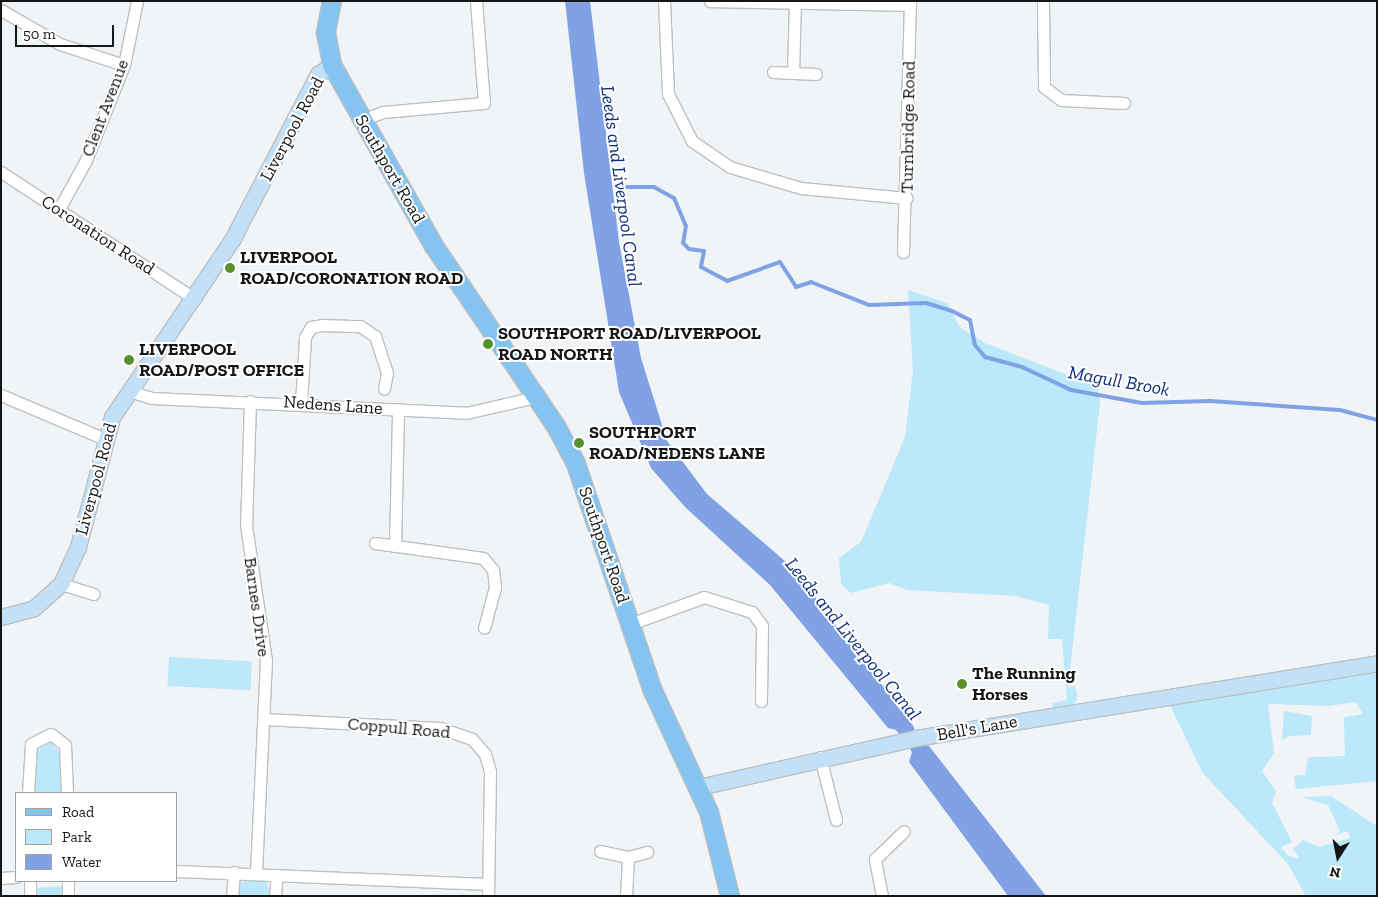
<!DOCTYPE html>
<style>
body{margin:0}
#map{position:relative;width:1378px;height:897px;overflow:hidden;background:#f1f4f6;font-family:"Zilla Slab",serif}
div>[style]{position:absolute}
.green>*{inset:0;background:#bbe8fb;transform-origin:0 0}
.water>*{inset:0;background:#80a2e5}
.stream>*{height:4px;margin:-2px;padding:0 2px;transform-origin:2px;border-radius:2px;background:#80a2e5}
.roads{filter:drop-shadow(1px 0 #bdc0c1) drop-shadow(-1px 0 #bdc0c1) drop-shadow(0 1px #bdc0c1) drop-shadow(0 -1px #bdc0c1)}
.street>*{height:11px;margin:-5.5px;padding:0 5.5px;transform-origin:5.5px;border-radius:5.5px;background:#fff}
.secondary>*{height:15px;margin:-7.5px;padding:0 7.5px;transform-origin:7.5px;border-radius:7.5px;background:#c2e1f8}
.primary>*{height:18px;margin:-9px;padding:0 9px;transform-origin:9px;border-radius:9px;background:#85c4f1}
.dots>*{width:14px;height:14px;translate:-50% -50%;box-sizing:border-box;border:2px solid #fff;border-radius:50%}
span{translate:-50% -50%;white-space:nowrap;text-align:center;line-height:1.15;-webkit-text-stroke:4px #fff;paint-order:stroke}
.street-label{font-size:18px;color:#151616}
.poi-label{font-size:18px;color:#151616;font-weight:700}
.left{translate:0 -50%;text-align:left}
.water-label{font-size:19px;color:#0e2f7b;font-style:italic}
.frame{position:absolute;inset:0;border:2px solid #151616;pointer-events:none}
.legend{position:absolute;left:15px;top:792px;width:162px;height:90px;box-sizing:border-box;background:#fff;border:1px solid #a1a2a2;margin:0;padding:6px 9px;list-style:none;font-size:15px;color:#151616}
.legend li{display:flex;align-items:center;gap:10px;height:25px}
.legend b{width:25px;border:1px solid #a1a2a2}
.north{position:absolute;left:1313px;top:832px;width:50px;height:50px;-webkit-text-stroke:4px #fff;paint-order:stroke;rotate:191deg;font-size:14px;font-weight:700;line-height:20px;text-align:center;color:#151616}
.north::after{content:'';display:block;margin:auto;width:18px;height:22px;background:#151616;clip-path:polygon(50% 0,100% 100%,50% 72%,0 100%)}
.scale{position:absolute;left:15px;top:25px;width:99px;height:22px;box-sizing:border-box;border:2px solid #151616;border-top:0;padding-left:6px;font-size:15px;line-height:18px;white-space:nowrap;color:#151616;-webkit-text-stroke:4px #fff;paint-order:stroke}
</style>
<div id="map">
<div class="green">
<i style="clip-path:polygon(908px 290px,947px 303px,960px 327px,985px 343px,1098px 387px,1100px 404px,1068px 687px,1075px 686px,1077px 695px,1076px 702px,1067px 707px,1053px 708px,1052px 703px,1067px 700px,1062px 639px,1048px 639px,1049px 605px,1016px 596px,907px 590px,889px 583px,851px 593px,841px 584px,839px 558px,861px 542px,905px 437px,913px 370px)"></i>
<i style="left:169px;top:657px;width:83px;height:29px;rotate:3deg"></i>
<i style="clip-path:polygon(1377px 671px,1377px 781px,1296px 789px,1294px 776px,1305px 775px,1308px 757px,1345px 756px,1344px 717px,1363px 714px,1356px 702px,1328px 706px,1268px 704px,1274px 753px,1262px 771px,1276px 791px,1272px 803px,1292px 842px,1281px 847px,1288px 856px,1300px 859px,1293px 849px,1303px 840px,1319px 847px,1350px 838px,1348px 831px,1333px 836px,1340px 831px,1328px 805px,1301px 797px,1331px 796px,1377px 826px,1377px 896px,1306px 896px,1288px 864px,1202px 772px,1167px 699px)"></i>
<i style="clip-path:polygon(1284px 711px,1312px 716px,1311px 735px,1289px 736px,1282px 741px)"></i>
<i style="clip-path:polygon(50px 742px,59px 751px,63px 793px,33px 793px,36px 752px)"></i>
<i style="clip-path:polygon(246px 880px,266px 880px,271px 896px,239px 896px,239px 885px)"></i>
<i style="clip-path:polygon(64px 886px,64px 896px,35px 896px,35px 888px)"></i>
</div>
<div class="water">
<i style="clip-path:polygon(565px 1px,590px 1px,619px 242px,641px 358px,667px 441px,707px 494px,793px 568px,914px 727px,917px 742px,929px 746px,1046px 896px,1008px 896px,909px 762px,912px 752px,896px 730px,888px 728px,770px 585px,685px 507px,651px 468px,619px 392px,584px 173px)"></i>
</div>
<div class="stream">
<i style="left:624px;top:187px;width:30px"></i>
<i style="left:654px;top:187px;width:23px;rotate:29deg"></i>
<i style="left:674px;top:198px;width:30px;rotate:67deg"></i>
<i style="left:686px;top:226px;width:17px;rotate:100deg"></i>
<i style="left:683px;top:243px;width:8px;rotate:45deg"></i>
<i style="left:689px;top:249px;width:15px;rotate:8deg"></i>
<i style="left:704px;top:251px;width:16px;rotate:101deg"></i>
<i style="left:701px;top:267px;width:30px;rotate:28deg"></i>
<i style="left:727px;top:281px;width:56px;rotate:-19.7deg"></i>
<i style="left:780px;top:262px;width:30px;rotate:57deg"></i>
<i style="left:796px;top:287px;width:16px;rotate:-18deg"></i>
<i style="left:811px;top:282px;width:62px;rotate:21.6deg"></i>
<i style="left:869px;top:305px;width:57px;rotate:-2deg"></i>
<i style="left:926px;top:303px;width:27px;rotate:17deg"></i>
<i style="left:952px;top:311px;width:20px;rotate:27deg"></i>
<i style="left:970px;top:320px;width:25px;rotate:79deg"></i>
<i style="left:975px;top:345px;width:16px;rotate:50deg"></i>
<i style="left:985px;top:357px;width:38px;rotate:15deg"></i>
<i style="left:1022px;top:367px;width:54px;rotate:25.1deg"></i>
<i style="left:1071px;top:390px;width:72px;rotate:10.4deg"></i>
<i style="left:1142px;top:403px;width:68px;rotate:-1.7deg"></i>
<i style="left:1210px;top:401px;width:130px;rotate:4deg"></i>
<i style="left:1340px;top:410px;width:38px;rotate:15deg"></i>
</div>
<div class="roads">
<div class="street">
<i style="left:664px;top:1px;width:93px;rotate:87.5deg"></i>
<i style="left:668px;top:94px;width:53px;rotate:62.9deg"></i>
<i style="left:692px;top:141px;width:46px;rotate:34.4deg"></i>
<i style="left:730px;top:167px;width:74px;rotate:16.5deg"></i>
<i style="left:801px;top:188px;width:106px;rotate:5.4deg"></i>
<i style="left:710px;top:1px;width:200px;rotate:1.1deg"></i>
<i style="left:1043px;top:1px;width:86px;rotate:89.3deg"></i>
<i style="left:1044px;top:87px;width:21px;rotate:37deg"></i>
<i style="left:1061px;top:100px;width:63px;rotate:2.7deg"></i>
<i style="left:1px;top:10px;width:68px;rotate:30deg"></i>
<i style="left:60px;top:44px;width:67px;rotate:18.2deg"></i>
<i style="left:773px;top:72px;width:43px;rotate:2.7deg"></i>
<i style="left:793px;top:73px;width:72px;rotate:-88.4deg"></i>
<i style="left:362px;top:120px;width:22px;rotate:-21deg"></i>
<i style="left:383px;top:112px;width:101px;rotate:-5.1deg"></i>
<i style="left:484px;top:103px;width:102px;rotate:-94.5deg"></i>
<i style="left:1px;top:172px;width:232px;rotate:33.2deg"></i>
<i style="left:59px;top:209px;width:56px;rotate:-61.1deg"></i>
<i style="left:86px;top:160px;width:102px;rotate:-68.2deg"></i>
<i style="left:124px;top:65px;width:65px;rotate:-78.5deg"></i>
<i style="left:903px;top:252px;width:251px;rotate:-88.4deg"></i>
<i style="left:129px;top:391px;width:24px;rotate:17deg"></i>
<i style="left:152px;top:398px;width:314px;rotate:2.7deg"></i>
<i style="left:466px;top:413px;width:72px;rotate:-12.9deg"></i>
<i style="left:1px;top:395px;width:111px;rotate:22.9deg"></i>
<i style="left:250px;top:401px;width:124px;rotate:91.8deg"></i>
<i style="left:246px;top:525px;width:136px;rotate:81.6deg"></i>
<i style="left:266px;top:660px;width:213px;rotate:92.7deg"></i>
<i style="left:301px;top:403px;width:66px;rotate:-86.5deg"></i>
<i style="left:305px;top:337px;width:12px;rotate:-59deg"></i>
<i style="left:311px;top:327px;width:11px;rotate:-10deg"></i>
<i style="left:322px;top:325px;width:38px;rotate:2deg"></i>
<i style="left:360px;top:326px;width:18px;rotate:34deg"></i>
<i style="left:375px;top:336px;width:39px;rotate:72deg"></i>
<i style="left:387px;top:373px;width:16px;rotate:101deg"></i>
<i style="left:375px;top:543px;width:109px;rotate:7.9deg"></i>
<i style="left:483px;top:558px;width:16px;rotate:50deg"></i>
<i style="left:493px;top:570px;width:17px;rotate:83deg"></i>
<i style="left:495px;top:587px;width:42px;rotate:105deg"></i>
<i style="left:395px;top:546px;width:137px;rotate:-88.7deg"></i>
<i style="left:61px;top:584px;width:34px;rotate:17deg"></i>
<i style="left:630px;top:624px;width:79px;rotate:-20deg"></i>
<i style="left:704px;top:597px;width:50px;rotate:17.4deg"></i>
<i style="left:752px;top:612px;width:17px;rotate:54deg"></i>
<i style="left:762px;top:626px;width:75px;rotate:90.8deg"></i>
<i style="left:264px;top:719px;width:176px;rotate:2.9deg"></i>
<i style="left:440px;top:728px;width:34px;rotate:19deg"></i>
<i style="left:472px;top:739px;width:20px;rotate:49deg"></i>
<i style="left:485px;top:754px;width:18px;rotate:74deg"></i>
<i style="left:490px;top:771px;width:125px;rotate:90.9deg"></i>
<i style="left:820px;top:757px;width:65px;rotate:75.7deg"></i>
<i style="left:28px;top:793px;width:49px;rotate:-86.5deg"></i>
<i style="left:31px;top:744px;width:22px;rotate:-27deg"></i>
<i style="left:51px;top:734px;width:18px;rotate:38deg"></i>
<i style="left:65px;top:745px;width:48px;rotate:87.6deg"></i>
<i style="left:600px;top:851px;width:29px;rotate:12deg"></i>
<i style="left:628px;top:857px;width:20px;rotate:-15deg"></i>
<i style="left:176px;top:871px;width:312px;rotate:2.4deg"></i>
<i style="left:1px;top:878px;width:15px;rotate:-4deg"></i>
<i style="left:30px;top:881px;width:15px;rotate:90deg"></i>
<i style="left:68px;top:881px;width:15px;rotate:90deg"></i>
<i style="left:232px;top:896px;width:24px;rotate:-85deg"></i>
<i style="left:275px;top:896px;width:21px;rotate:-85deg"></i>
<i style="left:626px;top:896px;width:39px;rotate:-87deg"></i>
<i style="left:882px;top:896px;width:38px;rotate:-101deg"></i>
<i style="left:875px;top:859px;width:40px;rotate:-44deg"></i>
</div>
<div class="secondary">
<i style="left:1px;top:617px;width:34px;rotate:-15deg"></i>
<i style="left:34px;top:608px;width:36px;rotate:-42deg"></i>
<i style="left:61px;top:584px;width:41px;rotate:-65.3deg"></i>
<i style="left:78px;top:547px;width:134px;rotate:-75.3deg"></i>
<i style="left:112px;top:417px;width:216px;rotate:-55.9deg"></i>
<i style="left:233px;top:238px;width:185px;rotate:-62.6deg"></i>
<i style="left:318px;top:74px;width:17px;rotate:-33deg"></i>
<i style="left:699px;top:787px;width:222px;rotate:-12.7deg"></i>
<i style="left:916px;top:738px;width:467px;rotate:-9.2deg"></i>
</div>
<div class="primary">
<i style="left:332px;top:1px;width:33px;rotate:101deg"></i>
<i style="left:326px;top:33px;width:33px;rotate:79deg"></i>
<i style="left:332px;top:65px;width:208px;rotate:60.6deg"></i>
<i style="left:434px;top:246px;width:217px;rotate:55.9deg"></i>
<i style="left:556px;top:426px;width:43px;rotate:62.2deg"></i>
<i style="left:576px;top:464px;width:240px;rotate:71.3deg"></i>
<i style="left:653px;top:691px;width:133px;rotate:65.2deg"></i>
<i style="left:709px;top:812px;width:87px;rotate:76deg"></i>
</div>
</div>
<div class="dots">
<i style="left:230px;top:268px;background:#58912d"></i>
<i style="left:488px;top:344px;background:#58912d"></i>
<i style="left:129px;top:360px;background:#58912d"></i>
<i style="left:579px;top:443px;background:#58912d"></i>
<i style="left:962px;top:684px;background:#58912d"></i>
</div>
<div class="street-label">
<span style="left:105px;top:108px;rotate:-69deg">Clent Avenue</span>
<span style="left:908px;top:127px;rotate:-89deg">Turnbridge Road</span>
<span style="left:292px;top:129px;rotate:-62deg">Liverpool Road</span>
<span style="left:390px;top:169px;rotate:60deg">Southport Road</span>
<span style="left:98px;top:235px;rotate:33deg">Coronation Road</span>
<span style="left:333px;top:405px;rotate:4deg">Nedens Lane</span>
<span style="left:96px;top:479px;rotate:-75deg">Liverpool Road</span>
<span style="left:604px;top:545px;rotate:71deg">Southport Road</span>
<span style="left:257px;top:607px;rotate:82deg">Barnes Drive</span>
<span style="left:399px;top:728px;rotate:5deg">Coppull Road</span>
<span style="left:977px;top:728px;rotate:-10deg">Bell's Lane</span>
</div>
<div class="poi-label">
<span class="left" style="left:240px;top:268px">LIVERPOOL<br>ROAD/CORONATION ROAD</span>
<span class="left" style="left:498px;top:344px">SOUTHPORT ROAD/LIVERPOOL<br>ROAD NORTH</span>
<span class="left" style="left:139px;top:360px">LIVERPOOL<br>ROAD/POST OFFICE</span>
<span class="left" style="left:589px;top:443px">SOUTHPORT<br>ROAD/NEDENS LANE</span>
<span class="left" style="left:972px;top:684px">The Running<br>Horses</span>
</div>
<div class="water-label">
<span style="left:621px;top:186px;rotate:82deg">Leeds and Liverpool Canal</span>
<span style="left:1119px;top:381px;rotate:10deg">Magull Brook</span>
<span style="left:853px;top:639px;rotate:51deg">Leeds and Liverpool Canal</span>
</div>
<div class="frame"></div>
<ul class="legend">
<li><b style="height:6px;background:#85c4f1"></b>Road</li>
<li><b style="height:14px;background:#bbe8fb"></b>Park</li>
<li><b style="height:14px;background:#80a2e5"></b>Water</li>
</ul>
<div class="north">N</div>
<div class="scale">50 m</div>
</div>
